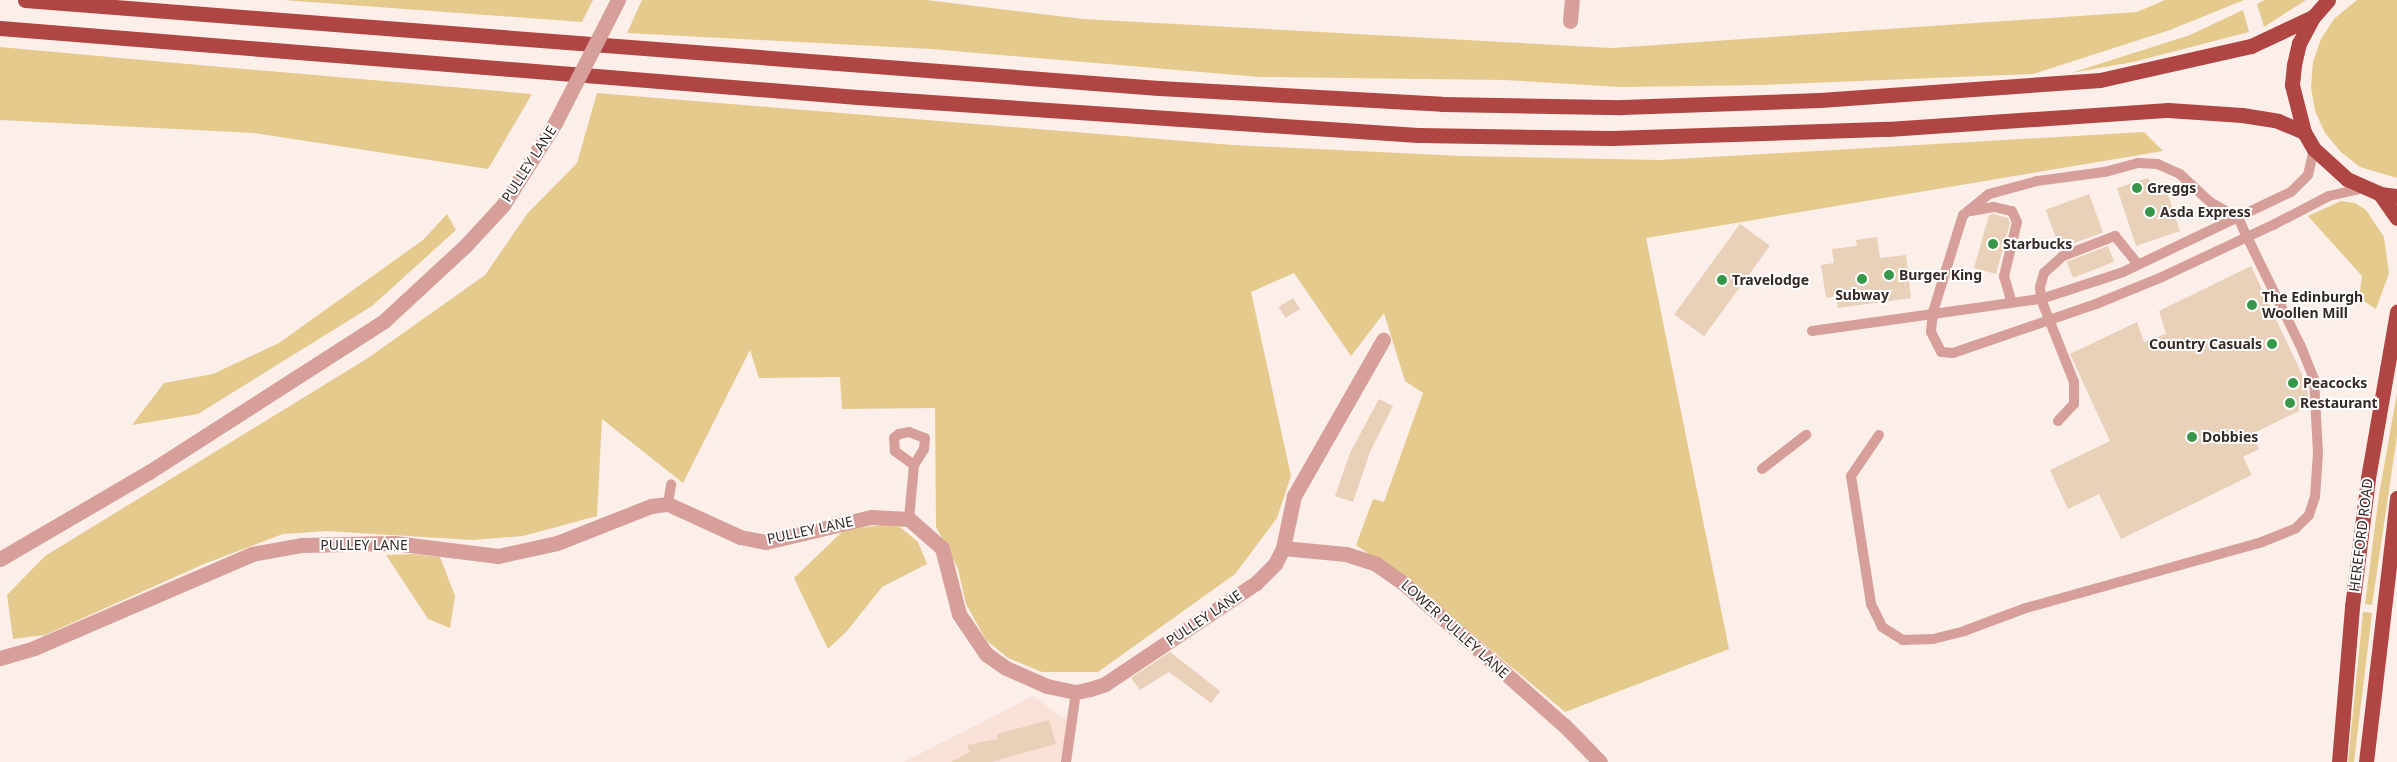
<!DOCTYPE html>
<style>
body{margin:0}
#map{position:relative;width:2397px;height:762px;overflow:hidden;background:#fceee8;font-family:"Noto Sans",sans-serif}
div>[style]{position:absolute}
.built>*{inset:0;background:#fae1d7}
.green>*{inset:0;background:#e5ca8d}
.building>*{inset:0;background:#e8d0b9;transform-origin:0 0}
.service>*{height:10px;margin:-5px;padding:0 5px;transform-origin:5px;border-radius:5px;background:#d79f9a}
.minor>*{height:15px;margin:-7.5px;padding:0 7.5px;transform-origin:7.5px;border-radius:7.5px;background:#d79f9a}
.tertiary>*{height:15px;margin:-7.5px;padding:0 7.5px;transform-origin:7.5px;border-radius:7.5px;background:#d79f9a}
.trunk>*{height:15px;margin:-7.5px;padding:0 7.5px;transform-origin:7.5px;border-radius:7.5px;background:#b04644}
.tertiary-bridge>*{height:15px;margin:-7.5px;padding:0 7.5px;transform-origin:7.5px;border-radius:7.5px;background:#d79f9a}
.dots>*{width:14px;height:14px;translate:-50% -50%;box-sizing:border-box;border:2px solid #fff;border-radius:50%}
span{translate:-50% -50%;white-space:nowrap;text-align:center;line-height:1.15;-webkit-text-stroke:4px #fff;paint-order:stroke}
.street-label{font-size:14px;color:#362a25}
.poi-label{font-size:14px;color:#362a25;font-weight:700}
.left{translate:0 -50%;text-align:left}
.right{translate:-100% -50%;text-align:right}
</style>
<div id="map">
<div class="built">
<i style="clip-path:polygon(1033px 696px,1061px 717px,1078px 719px,1070px 762px,904px 762px)"></i>
</div>
<div class="green">
<i style="clip-path:polygon(283px 0,593px 0,582px 22px)"></i>
<i style="clip-path:polygon(642px 0,926px 0,1083px 19px,1612px 48px,2137px 12px,2165px 0,2244px 0,2170px 30px,2033px 74px,1760px 85px,1620px 87px,1505px 80px,1260px 77px,931px 49px,627px 33px)"></i>
<i style="clip-path:polygon(2265px 0,2306px 0,2264px 27px,2257px 4px)"></i>
<i style="clip-path:polygon(2357px 0,2397px 0,2397px 178px,2360px 167px,2341px 152px,2325px 133px,2315px 111px,2311px 87px,2313px 62px,2321px 39px,2334px 19px)"></i>
<i style="clip-path:polygon(2243px 10px,2249px 32px,2133px 62px,2071px 73px,2190px 35px)"></i>
<i style="clip-path:polygon(0 47px,176px 63px,532px 94px,488px 169px,254px 133px,0 120px)"></i>
<i style="clip-path:polygon(597px 93px,1233px 145px,1461px 156px,1659px 160px,2144px 132px,2163px 151px,1646px 238px,1729px 649px,1565px 712px,1415px 586px,1356px 545px,1373px 499px,1384px 502px,1423px 393px,1405px 381px,1384px 313px,1351px 356px,1294px 273px,1251px 292px,1291px 476px,1277px 518px,1235px 574px,1098px 672px,1042px 672px,1008px 658px,986px 640px,966px 604px,958px 569px,936px 527px,935px 408px,842px 409px,840px 377px,759px 378px,750px 350px,683px 483px,602px 419px,597px 516px,523px 536px,473px 540px,327px 531px,283px 534px,204px 564px,45px 635px,13px 639px,7px 595px,45px 556px,368px 358px,485px 275px,527px 214px,577px 163px)"></i>
<i style="clip-path:polygon(2341px 201px,2355px 203px,2366px 210px,2384px 237px,2389px 273px,2376px 309px,2359px 298px,2362px 276px,2308px 216px)"></i>
<i style="clip-path:polygon(447px 214px,456px 230px,372px 306px,198px 414px,132px 425px,164px 383px,213px 374px,279px 343px,423px 240px)"></i>
<i style="clip-path:polygon(2397px 393px,2397px 436px,2372px 605px,2365px 604px,2379px 495px)"></i>
<i style="clip-path:polygon(883px 525px,900px 527px,918px 542px,927px 564px,882px 587px,847px 631px,828px 649px,794px 578px,844px 530px)"></i>
<i style="clip-path:polygon(414px 554px,440px 557px,455px 596px,450px 628px,428px 619px,386px 555px)"></i>
<i style="clip-path:polygon(2363px 612px,2372px 613px,2354px 762px,2348px 762px)"></i>
</div>
<div class="building">
<i style="clip-path:polygon(2148px 178px,2154px 194px,2166px 189px,2180px 231px,2136px 246px,2117px 188px)"></i>
<i style="left:2089px;top:194px;width:41px;height:46px;rotate:70deg"></i>
<i style="clip-path:polygon(1993px 214px,2008px 218px,2010px 223px,1996px 274px,1974px 268px,1989px 215px)"></i>
<i style="left:1740px;top:224px;width:37px;height:112px;rotate:36deg"></i>
<i style="clip-path:polygon(1877px 237px,1880px 258px,1906px 255px,1911px 298px,1838px 308px,1836px 296px,1826px 298px,1821px 265px,1834px 263px,1832px 249px,1857px 246px,1856px 240px)"></i>
<i style="left:2108px;top:246px;width:17px;height:44px;rotate:69deg"></i>
<i style="clip-path:polygon(2251px 266px,2307px 385px,2309px 406px,2252px 434px,2259px 449px,2243px 457px,2252px 475px,2121px 539px,2099px 494px,2068px 509px,2050px 470px,2110px 441px,2070px 354px,2137px 322px,2144px 342px,2166px 334px,2159px 311px)"></i>
<i style="left:1293px;top:298px;width:13px;height:17px;rotate:58deg"></i>
<i style="clip-path:polygon(1379px 399px,1393px 406px,1370px 452px,1353px 502px,1335px 496px,1350px 453px)"></i>
<i style="clip-path:polygon(1170px 652px,1220px 691px,1211px 703px,1169px 672px,1140px 690px,1131px 678px)"></i>
<i style="clip-path:polygon(1049px 720px,1056px 744px,991px 762px,951px 762px,970px 752px,967px 745px,998px 739px,997px 734px)"></i>
</div>
<div class="service">
<i style="left:1971px;top:211px;width:23px;rotate:-10deg"></i>
<i style="left:1994px;top:207px;width:18px;rotate:13deg"></i>
<i style="left:2012px;top:211px;width:12px;rotate:66deg"></i>
<i style="left:2017px;top:222px;width:56px;rotate:103.5deg"></i>
<i style="left:2004px;top:276px;width:26px;rotate:74deg"></i>
<i style="left:1812px;top:331px;width:231px;rotate:-8deg"></i>
<i style="left:2041px;top:299px;width:86px;rotate:-18.2deg"></i>
<i style="left:2123px;top:272px;width:186px;rotate:-25.5deg"></i>
<i style="left:2291px;top:192px;width:24px;rotate:-45deg"></i>
<i style="left:2308px;top:175px;width:27px;rotate:-77deg"></i>
<i style="left:2058px;top:421px;width:23px;rotate:-47deg"></i>
<i style="left:2074px;top:404px;width:22px;rotate:-90deg"></i>
<i style="left:2074px;top:382px;width:89px;rotate:-111.7deg"></i>
<i style="left:2041px;top:299px;width:12px;rotate:-95deg"></i>
<i style="left:2040px;top:287px;width:15px;rotate:-74deg"></i>
<i style="left:2044px;top:273px;width:25px;rotate:-42deg"></i>
<i style="left:2063px;top:256px;width:56px;rotate:-21deg"></i>
<i style="left:2115px;top:236px;width:36px;rotate:51deg"></i>
<i style="left:1879px;top:435px;width:50px;rotate:124.3deg"></i>
<i style="left:1851px;top:476px;width:130px;rotate:81.1deg"></i>
<i style="left:1871px;top:604px;width:25px;rotate:64deg"></i>
<i style="left:1882px;top:627px;width:25px;rotate:32deg"></i>
<i style="left:1903px;top:640px;width:30px;rotate:-2deg"></i>
<i style="left:1933px;top:639px;width:32px;rotate:-14deg"></i>
<i style="left:1964px;top:631px;width:66px;rotate:-20.4deg"></i>
<i style="left:2026px;top:608px;width:245px;rotate:-15.6deg"></i>
<i style="left:2262px;top:542px;width:35px;rotate:-22deg"></i>
<i style="left:2295px;top:529px;width:20px;rotate:-45deg"></i>
<i style="left:2309px;top:515px;width:19px;rotate:-72deg"></i>
<i style="left:2315px;top:497px;width:44px;rotate:-86.1deg"></i>
<i style="left:2318px;top:453px;width:74px;rotate:-93.1deg"></i>
<i style="left:2314px;top:379px;width:37px;rotate:-112deg"></i>
<i style="left:2300px;top:345px;width:120px;rotate:-116.1deg"></i>
<i style="left:2247px;top:237px;width:21px;rotate:-115deg"></i>
<i style="left:2238px;top:218px;width:32px;rotate:-150deg"></i>
<i style="left:2210px;top:202px;width:41px;rotate:-137deg"></i>
<i style="left:2180px;top:174px;width:24px;rotate:-156deg"></i>
<i style="left:2158px;top:164px;width:20px;rotate:-177deg"></i>
<i style="left:2138px;top:163px;width:35px;rotate:165deg"></i>
<i style="left:2104px;top:172px;width:68px;rotate:172.3deg"></i>
<i style="left:2037px;top:181px;width:50px;rotate:164.8deg"></i>
<i style="left:1989px;top:194px;width:33px;rotate:141deg"></i>
<i style="left:1963px;top:215px;width:102px;rotate:107.2deg"></i>
<i style="left:1933px;top:312px;width:20px;rotate:96deg"></i>
<i style="left:1931px;top:332px;width:22px;rotate:63deg"></i>
<i style="left:1941px;top:352px;width:12px;rotate:5deg"></i>
<i style="left:1953px;top:353px;width:151px;rotate:-18.9deg"></i>
<i style="left:2096px;top:304px;width:71px;rotate:-22.2deg"></i>
<i style="left:2162px;top:277px;width:94px;rotate:-25.2deg"></i>
<i style="left:2247px;top:237px;width:29px;rotate:-25deg"></i>
<i style="left:2273px;top:225px;width:63px;rotate:-27.4deg"></i>
<i style="left:2329px;top:196px;width:35px;rotate:-13deg"></i>
<i style="left:1762px;top:469px;width:56px;rotate:-37.7deg"></i>
<i style="left:668px;top:504px;width:20px;rotate:-81deg"></i>
<i style="left:909px;top:519px;width:54px;rotate:-84.7deg"></i>
<i style="left:914px;top:465px;width:24px;rotate:-144deg"></i>
<i style="left:895px;top:451px;width:13px;rotate:-94deg"></i>
<i style="left:894px;top:438px;width:6px;rotate:-39deg"></i>
<i style="left:899px;top:434px;width:10px;rotate:-11deg"></i>
<i style="left:909px;top:432px;width:17px;rotate:21deg"></i>
<i style="left:925px;top:438px;width:11px;rotate:95deg"></i>
<i style="left:924px;top:449px;width:19px;rotate:122deg"></i>
<i style="left:1066px;top:762px;width:71px;rotate:-81.9deg"></i>
</div>
<div class="minor">
<i style="left:1570px;top:21px;width:21px;rotate:-85deg"></i>
<i style="left:1283px;top:548px;width:63px;rotate:5.4deg"></i>
<i style="left:1346px;top:554px;width:32px;rotate:18deg"></i>
<i style="left:1376px;top:564px;width:32px;rotate:35deg"></i>
<i style="left:1402px;top:582px;width:217px;rotate:41.5deg"></i>
<i style="left:1565px;top:726px;width:50px;rotate:45.8deg"></i>
<i style="left:0;top:658px;width:35px;rotate:-16deg"></i>
<i style="left:34px;top:648px;width:237px;rotate:-23.3deg"></i>
<i style="left:252px;top:554px;width:51px;rotate:-10.2deg"></i>
<i style="left:302px;top:545px;width:92px;rotate:-1.2deg"></i>
<i style="left:394px;top:543px;width:105px;rotate:7.1deg"></i>
<i style="left:498px;top:556px;width:60px;rotate:-12.4deg"></i>
<i style="left:557px;top:543px;width:101px;rotate:-21.5deg"></i>
<i style="left:651px;top:506px;width:17px;rotate:-7deg"></i>
<i style="left:668px;top:504px;width:79px;rotate:24.6deg"></i>
<i style="left:740px;top:537px;width:26px;rotate:11deg"></i>
<i style="left:766px;top:542px;width:108px;rotate:-13.4deg"></i>
<i style="left:871px;top:517px;width:38px;rotate:3deg"></i>
<i style="left:909px;top:519px;width:44px;rotate:41.3deg"></i>
<i style="left:942px;top:548px;width:68px;rotate:75.6deg"></i>
<i style="left:959px;top:614px;width:48px;rotate:56deg"></i>
<i style="left:986px;top:654px;width:24px;rotate:35deg"></i>
<i style="left:1006px;top:668px;width:45px;rotate:23.7deg"></i>
<i style="left:1047px;top:686px;width:30px;rotate:12deg"></i>
<i style="left:1076px;top:692px;width:14px;rotate:-12deg"></i>
<i style="left:1090px;top:689px;width:16px;rotate:-18deg"></i>
<i style="left:1105px;top:684px;width:182px;rotate:-33.8deg"></i>
<i style="left:1256px;top:583px;width:27px;rotate:-45deg"></i>
<i style="left:1275px;top:564px;width:18px;rotate:-63deg"></i>
<i style="left:1283px;top:548px;width:53px;rotate:-78.1deg"></i>
<i style="left:1294px;top:496px;width:180px;rotate:-60.3deg"></i>
</div>
<div class="tertiary">
<i style="left:0;top:559px;width:173px;rotate:-30.3deg"></i>
<i style="left:149px;top:472px;width:279px;rotate:-32.7deg"></i>
<i style="left:384px;top:321px;width:112px;rotate:-42.8deg"></i>
<i style="left:466px;top:245px;width:54px;rotate:-47.2deg"></i>
<i style="left:503px;top:205px;width:97px;rotate:-57.6deg"></i>
</div>
<div class="trunk">
<i style="left:25px;top:0;width:1137px;rotate:4.44deg"></i>
<i style="left:1159px;top:88px;width:283px;rotate:3.2deg"></i>
<i style="left:1442px;top:104px;width:180px;rotate:1deg"></i>
<i style="left:1622px;top:107px;width:198px;rotate:-2deg"></i>
<i style="left:1820px;top:100px;width:281px;rotate:-4.1deg"></i>
<i style="left:2100px;top:80px;width:155px;rotate:-12.7deg"></i>
<i style="left:2251px;top:46px;width:68px;rotate:-25.1deg"></i>
<i style="left:2328px;top:0;width:23px;rotate:131deg"></i>
<i style="left:2313px;top:17px;width:30px;rotate:118deg"></i>
<i style="left:2299px;top:43px;width:23px;rotate:103deg"></i>
<i style="left:2294px;top:65px;width:20px;rotate:96deg"></i>
<i style="left:2292px;top:85px;width:49px;rotate:75.7deg"></i>
<i style="left:2304px;top:132px;width:20px;rotate:60deg"></i>
<i style="left:2314px;top:149px;width:45px;rotate:42.3deg"></i>
<i style="left:2347px;top:179px;width:36px;rotate:24deg"></i>
<i style="left:2380px;top:194px;width:17px;rotate:7deg"></i>
<i style="left:0;top:28px;width:860px;rotate:4.6deg"></i>
<i style="left:857px;top:97px;width:562px;rotate:3.88deg"></i>
<i style="left:1418px;top:135px;width:194px;rotate:0.9deg"></i>
<i style="left:1612px;top:138px;width:276px;rotate:-1.9deg"></i>
<i style="left:1888px;top:129px;width:281px;rotate:-3.9deg"></i>
<i style="left:2168px;top:110px;width:74px;rotate:3.9deg"></i>
<i style="left:2242px;top:115px;width:36px;rotate:9deg"></i>
<i style="left:2278px;top:121px;width:28px;rotate:23deg"></i>
<i style="left:2380px;top:194px;width:29px;rotate:55deg"></i>
<i style="left:2339px;top:762px;width:156px;rotate:-85.2deg"></i>
<i style="left:2352px;top:607px;width:130px;rotate:-82.9deg"></i>
<i style="left:2368px;top:478px;width:169px;rotate:-80.1deg"></i>
<i style="left:2366px;top:762px;width:266px;rotate:-83.3deg"></i>
</div>
<div class="tertiary-bridge">
<i style="left:555px;top:123px;width:138px;rotate:-62.9deg"></i>
</div>
<div class="dots">
<i style="left:2137px;top:188px;background:#36964a"></i>
<i style="left:2150px;top:212px;background:#36964a"></i>
<i style="left:1993px;top:244px;background:#36964a"></i>
<i style="left:1889px;top:275px;background:#36964a"></i>
<i style="left:1862px;top:279px;background:#36964a"></i>
<i style="left:1722px;top:280px;background:#36964a"></i>
<i style="left:2252px;top:305px;background:#36964a"></i>
<i style="left:2272px;top:344px;background:#36964a"></i>
<i style="left:2293px;top:383px;background:#36964a"></i>
<i style="left:2290px;top:403px;background:#36964a"></i>
<i style="left:2192px;top:437px;background:#36964a"></i>
</div>
<div class="street-label">
<span style="left:529px;top:164px;rotate:-57deg">PULLEY LANE</span>
<span style="left:810px;top:530px;rotate:-12deg">PULLEY LANE</span>
<span style="left:2361px;top:535px;rotate:-83deg">HEREFORD ROAD</span>
<span style="left:364px;top:545px">PULLEY LANE</span>
<span style="left:1204px;top:618px;rotate:-34deg">PULLEY LANE</span>
<span style="left:1455px;top:629px;rotate:42deg">LOWER PULLEY LANE</span>
</div>
<div class="poi-label">
<span class="left" style="left:2147px;top:188px">Greggs</span>
<span class="left" style="left:2160px;top:212px">Asda Express</span>
<span class="left" style="left:2003px;top:244px">Starbucks</span>
<span class="left" style="left:1899px;top:275px">Burger King</span>
<span class="left" style="left:1732px;top:280px">Travelodge</span>
<span style="left:1862px;top:295px">Subway</span>
<span class="left" style="left:2262px;top:305px">The Edinburgh<br>Woollen Mill</span>
<span class="right" style="left:2262px;top:344px">Country Casuals</span>
<span class="left" style="left:2303px;top:383px">Peacocks</span>
<span class="left" style="left:2300px;top:403px">Restaurant</span>
<span class="left" style="left:2202px;top:437px">Dobbies</span>
</div>
</div>
